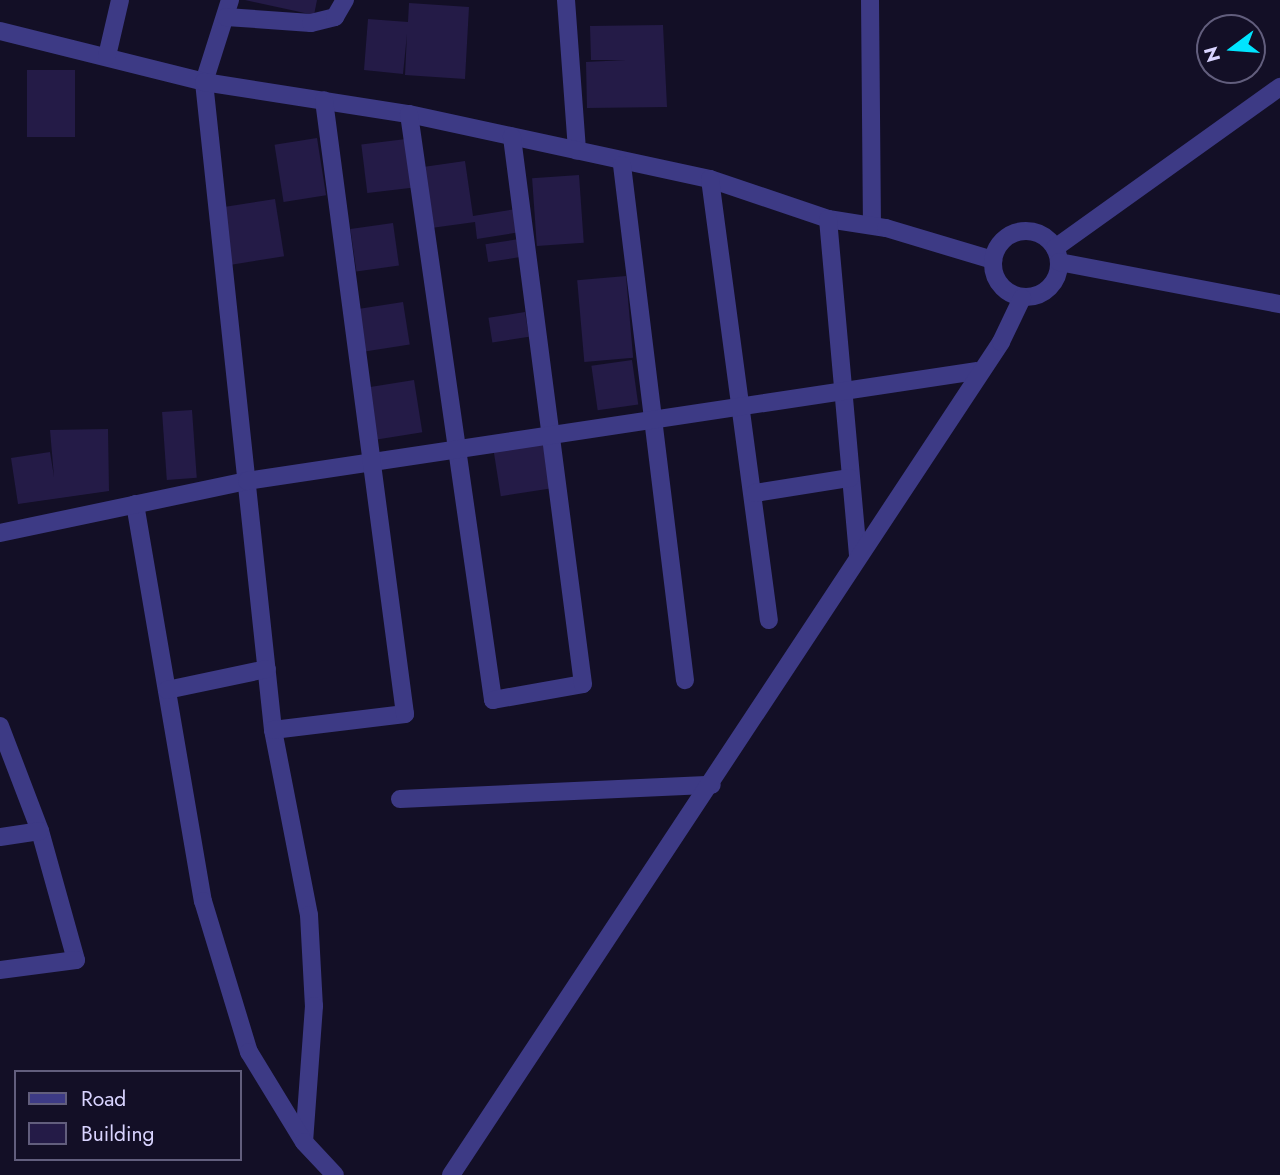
<!DOCTYPE html>
<style>
body{margin:0}
#map{position:relative;width:1280px;height:1175px;overflow:hidden;background:#130f26;font-family:Jost,sans-serif}
div>[style]{position:absolute}
.building>*{inset:0;background:#241b47;transform-origin:0 0}
.minor>*{height:18px;margin:-9px;padding:0 9px;transform-origin:9px;border-radius:9px;background:#3d3a85}
.minor>.ring{margin:-9px;padding:0;box-sizing:content-box;background:none;border:18px solid #3d3a85;border-radius:50%}
span{translate:-50% -50%;white-space:nowrap;text-align:center;line-height:1.15;-webkit-text-stroke:5px #130f26;paint-order:stroke}
.legend{position:absolute;left:14px;top:1070px;width:228px;height:91px;box-sizing:border-box;background:#130f26;border:2px solid #625e7d;margin:0;padding:9px 12px;list-style:none;font-size:21px;color:#d9d4ff}
.legend li{display:flex;align-items:center;gap:14px;height:35px}
.legend b{width:35px;border:2px solid #625e7d}
.north{position:absolute;left:1196px;top:14px;width:70px;height:70px;box-sizing:border-box;background:#130f26;border:2px solid #625e7d;border-radius:50%;rotate:254deg;font-size:19px;font-weight:700;line-height:28px;text-align:center;color:#d9d4ff}
.north::after{content:'';display:block;margin:auto;width:24px;height:32px;background:#00e5ff;clip-path:polygon(50% 0,100% 100%,50% 72%,0 100%)}
</style>
<div id="map">
<div class="building">
<i style="clip-path:polygon(245px 0,317px 0,314px 15px)"></i>
<i style="clip-path:polygon(409px 3px,469px 7px,465px 79px,405px 75px,407px 34px,403px 74px,364px 70px,368px 19px,408px 22px)"></i>
<i style="clip-path:polygon(663px 25px,667px 107px,587px 108px,586px 62px,626px 60px,591px 60px,590px 26px)"></i>
<i style="left:27px;top:70px;width:48px;height:67px"></i>
<i style="left:317px;top:138px;width:58px;height:43px;rotate:81deg"></i>
<i style="left:406px;top:139px;width:49px;height:45px;rotate:83deg"></i>
<i style="clip-path:polygon(465px 161px,473px 216px,516px 209px,520px 232px,477px 239px,475px 222px,431px 228px,423px 167px)"></i>
<i style="left:579px;top:175px;width:68px;height:47px;rotate:86deg"></i>
<i style="left:275px;top:199px;width:58px;height:55px;rotate:81deg"></i>
<i style="left:393px;top:223px;width:43px;height:43px;rotate:82deg"></i>
<i style="left:519px;top:239px;width:18px;height:34px;rotate:81deg"></i>
<i style="left:626px;top:276px;width:82px;height:49px;rotate:85deg"></i>
<i style="left:403px;top:302px;width:43px;height:47px;rotate:81deg"></i>
<i style="left:525px;top:312px;width:25px;height:37px;rotate:81deg"></i>
<i style="left:632px;top:360px;width:45px;height:41px;rotate:82deg"></i>
<i style="left:414px;top:380px;width:53px;height:49px;rotate:81deg"></i>
<i style="left:192px;top:410px;width:68px;height:30px;rotate:86deg"></i>
<i style="clip-path:polygon(108px 429px,109px 491px,18px 504px,11px 458px,50px 452px,54px 477px,50px 430px)"></i>
<i style="left:543px;top:443px;width:46px;height:50px;rotate:81deg"></i>
</div>
<div class="minor">
<i style="left:230px;top:0;width:86px;rotate:107.6deg"></i>
<i style="left:204px;top:82px;width:652px;rotate:83.92deg"></i>
<i style="left:273px;top:730px;width:188px;rotate:79deg"></i>
<i style="left:309px;top:915px;width:91px;rotate:86.9deg"></i>
<i style="left:314px;top:1006px;width:136px;rotate:94.2deg"></i>
<i style="left:566px;top:0;width:151px;rotate:85.8deg"></i>
<i style="left:870px;top:0;width:225px;rotate:89.5deg"></i>
<i style="left:226px;top:17px;width:85px;rotate:4deg"></i>
<i style="left:311px;top:23px;width:25px;rotate:-14deg"></i>
<i style="left:335px;top:17px;width:20px;rotate:-60deg"></i>
<i style="left:0;top:31px;width:210px;rotate:14deg"></i>
<i style="left:204px;top:82px;width:207px;rotate:8.9deg"></i>
<i style="left:409px;top:114px;width:308px;rotate:12.2deg"></i>
<i style="left:710px;top:179px;width:125px;rotate:18.7deg"></i>
<i style="left:828px;top:219px;width:59px;rotate:8.8deg"></i>
<i style="left:886px;top:228px;width:112px;rotate:16.7deg"></i>
<i style="left:107px;top:56px;width:57px;rotate:-76.9deg"></i>
<i style="left:409px;top:114px;width:592px;rotate:81.84deg"></i>
<i style="left:493px;top:700px;width:91px;rotate:-10.1deg"></i>
<i style="left:583px;top:684px;width:552px;rotate:-97.4deg"></i>
<i style="left:622px;top:165px;width:519px;rotate:83.03deg"></i>
<i style="left:710px;top:179px;width:445px;rotate:82.4deg"></i>
<i style="left:828px;top:219px;width:339px;rotate:84.9deg"></i>
<i class="ring" style="left:993px;top:231px;width:48px;height:48px"></i>
<i style="left:1055px;top:248px;width:277px;rotate:-35.6deg"></i>
<i style="left:1059px;top:262px;width:225px;rotate:10.8deg"></i>
<i style="left:755px;top:493px;width:96px;rotate:-9deg"></i>
<i style="left:135px;top:504px;width:403px;rotate:80.3deg"></i>
<i style="left:203px;top:901px;width:158px;rotate:73.1deg"></i>
<i style="left:249px;top:1052px;width:105px;rotate:58.6deg"></i>
<i style="left:304px;top:1142px;width:45px;rotate:46.8deg"></i>
<i style="left:0;top:533px;width:252px;rotate:-11.9deg"></i>
<i style="left:247px;top:481px;width:737px;rotate:-8.58deg"></i>
<i style="left:167px;top:690px;width:102px;rotate:-11.9deg"></i>
<i style="left:0;top:726px;width:112px;rotate:69.1deg"></i>
<i style="left:40px;top:831px;width:134px;rotate:74.4deg"></i>
<i style="left:76px;top:960px;width:77px;rotate:172.5deg"></i>
<i style="left:273px;top:730px;width:133px;rotate:-6.9deg"></i>
<i style="left:405px;top:714px;width:619px;rotate:-97.52deg"></i>
<i style="left:400px;top:799px;width:312px;rotate:-2.6deg"></i>
<i style="left:0;top:837px;width:40px;rotate:-8.5deg"></i>
<i style="left:451px;top:1175px;width:998px;rotate:-56.56deg"></i>
<i style="left:1001px;top:342px;width:49px;rotate:-64.5deg"></i>
</div>
<ul class="legend">
<li><b style="height:9px;background:#3d3a85"></b>Road</li>
<li><b style="height:19px;background:#241b47"></b>Building</li>
</ul>
<div class="north">N</div>
</div>
